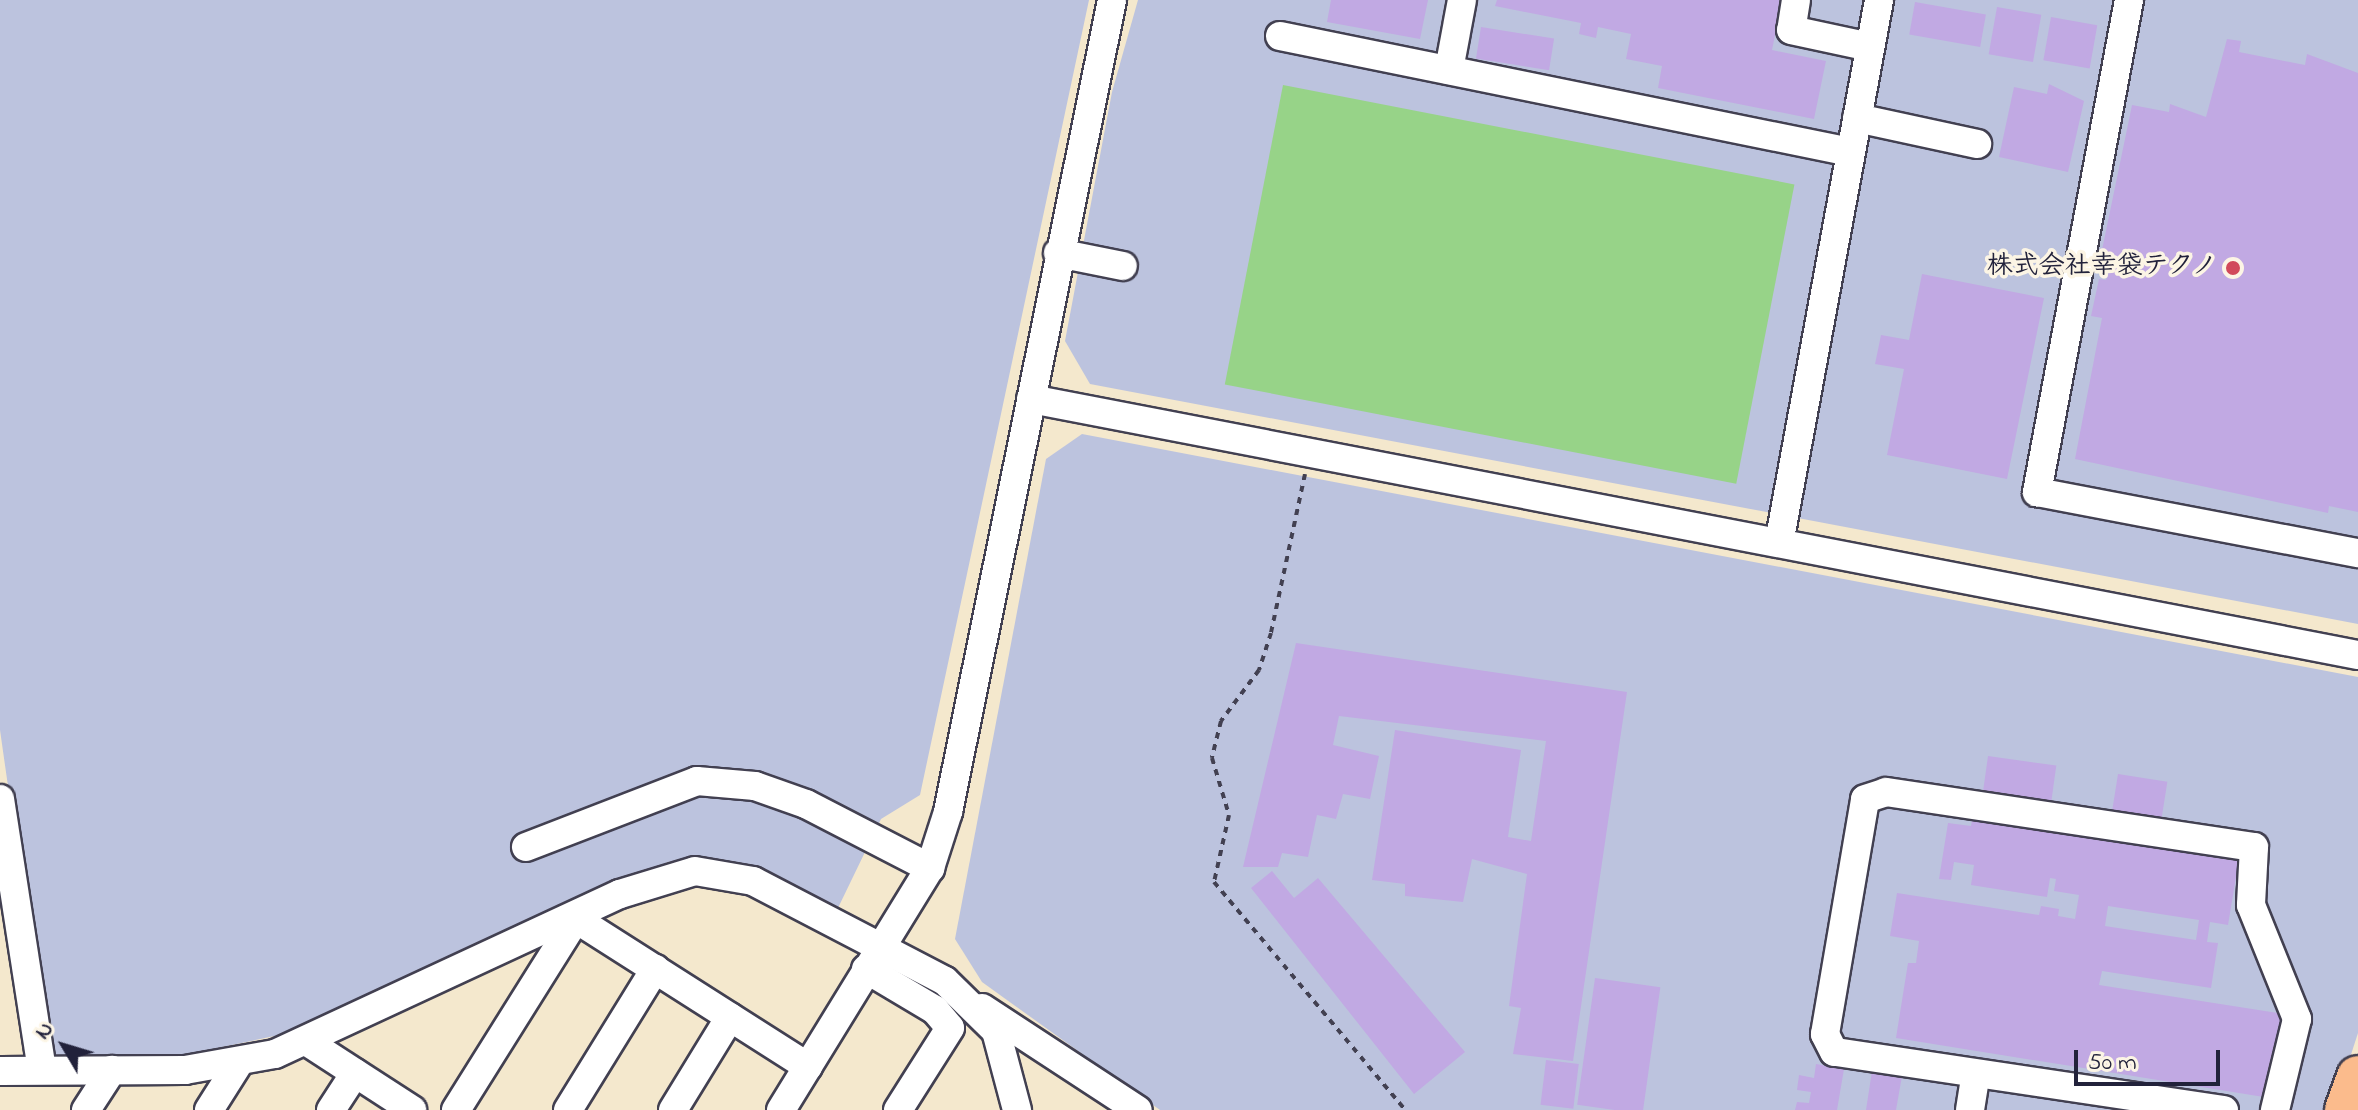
<!DOCTYPE html>
<meta charset="utf-8">
<style>
body{margin:0}
#map{position:relative;width:2358px;height:1110px;overflow:hidden;background:#f4e8cd;font-family:"Indie Flower","Klee One",sans-serif}
div>[style]{position:absolute}
.industrial>*{inset:0;background:#bcc3de}
.green>*{inset:0;background:#97d388;transform-origin:0 0}
.building>*{inset:0;background:#c1a9e3;transform-origin:0 0}
.path>*{height:4px;margin-top:-2px;transform-origin:0;background:repeating-linear-gradient(90deg,#424051 0 6px,transparent 0 12px)}
.roads{filter:drop-shadow(2px 0 #424051) drop-shadow(-2px 0 #424051) drop-shadow(0 2px #424051) drop-shadow(0 -2px #424051)}
.minor>*{height:28px;margin:-14px;padding:0 14px;transform-origin:14px;border-radius:14px;background:#fff}
.highway>*{height:42px;margin:-21px;padding:0 21px;transform-origin:21px;border-radius:21px;background:#fbbb8c}
.dots>*{width:22px;height:22px;translate:-50% -50%;box-sizing:border-box;border:4px solid #fcf5e5;border-radius:50%}
span{translate:-50% -50%;white-space:nowrap;text-align:center;line-height:1.15;-webkit-text-stroke:7px #fcf5e5;paint-order:stroke}
.poi-label{font-size:26px;color:#22223b;font-weight:700}
.right{translate:-100% -50%;text-align:right}
.north{position:absolute;left:24px;top:1006px;width:80px;height:80px;-webkit-text-stroke:6px #fcf5e5;paint-order:stroke;rotate:308deg;font-size:22px;font-weight:700;line-height:32px;text-align:center;color:#22223b}
.north::after{content:'';display:block;margin:auto;width:28px;height:36px;background:#22223b;clip-path:polygon(50% 0,100% 100%,50% 72%,0 100%)}
.scale{position:absolute;left:2074px;top:1050px;width:146px;height:36px;box-sizing:border-box;border:4px solid #22223b;border-top:0;padding-left:10px;font-size:24px;line-height:28px;white-space:nowrap;color:#22223b;-webkit-text-stroke:6px #fcf5e5;paint-order:stroke}
</style>
<div id="map">
<div class="industrial">
<i style="clip-path:polygon(0 0,1089px 0,920px 795px,881px 819px,837px 910px,701px 858px,668px 862px,313px 1028px,165px 1059px,47px 1060px,0 730px)"></i>
<i style="clip-path:polygon(1138px 0,2358px 0,2358px 624px,1090px 384px,1065px 341px,1112px 92px)"></i>
<i style="clip-path:polygon(1082px 434px,2358px 677px,2358px 1033px,2333px 1110px,1160px 1110px,982px 982px,955px 939px,1046px 459px)"></i>
</div>
<div class="green">
<i style="left:1283px;top:85px;width:521px;height:305px;rotate:11deg"></i>
</div>
<div class="building">
<i style="clip-path:polygon(1331px 0,1428px 0,1420px 39px,1327px 22px)"></i>
<i style="clip-path:polygon(1497px 0,1782px 0,1772px 50px,1826px 61px,1814px 119px,1658px 88px,1662px 66px,1626px 59px,1631px 34px,1598px 27px,1596px 38px,1579px 34px,1581px 23px,1495px 6px)"></i>
<i style="left:1915px;top:2px;width:72px;height:33px;rotate:10deg"></i>
<i style="left:1997px;top:7px;width:45px;height:48px;rotate:10deg"></i>
<i style="left:2051px;top:17px;width:47px;height:44px;rotate:10deg"></i>
<i style="left:1481px;top:27px;width:74px;height:32px;rotate:9deg"></i>
<i style="clip-path:polygon(2227px 39px,2241px 41px,2239px 52px,2305px 65px,2307px 54px,2358px 73px,2358px 512px,2329px 506px,2328px 513px,2075px 459px,2102px 318px,2091px 316px,2099px 279px,2106px 280px,2115px 258px,2102px 250px,2132px 105px,2169px 112px,2170px 104px,2206px 117px)"></i>
<i style="clip-path:polygon(2049px 84px,2084px 101px,2068px 172px,1999px 157px,2014px 87px,2047px 94px)"></i>
<i style="clip-path:polygon(1922px 274px,2044px 298px,2007px 479px,1887px 455px,1904px 369px,1875px 364px,1881px 335px,1909px 340px)"></i>
<i style="clip-path:polygon(1296px 643px,1627px 692px,1573px 1061px,1513px 1054px,1521px 1008px,1509px 1006px,1527px 874px,1472px 859px,1463px 902px,1405px 896px,1405px 884px,1372px 880px,1395px 730px,1521px 750px,1508px 837px,1531px 841px,1546px 741px,1339px 716px,1333px 745px,1379px 756px,1370px 799px,1343px 794px,1336px 819px,1317px 815px,1308px 857px,1282px 853px,1278px 867px,1243px 867px)"></i>
<i style="left:1988px;top:756px;width:69px;height:36px;rotate:8deg"></i>
<i style="left:2118px;top:774px;width:50px;height:37px;rotate:9deg"></i>
<i style="clip-path:polygon(evenodd,1972px 820px,2240px 853px,2228px 925px,2210px 922px,2207px 942px,2218px 943px,2211px 988px,2102px 971px,2099px 985px,2284px 1014px,2270px 1098px,1896px 1038px,1908px 963px,1916px 963px,1919px 941px,1890px 936px,1897px 893px,2039px 915px,2041px 906px,2059px 909px,2058px 916px,2075px 919px,2079px 895px,2054px 891px,2056px 879px,2050px 878px,2047px 897px,1971px 885px,1974px 865px,1954px 862px,1951px 880px,1939px 879px,1948px 823px,1971px 826px,1972px 820px,2108px 906px,2199px 920px,2196px 940px,2105px 926px,2108px 906px)"></i>
<i style="clip-path:polygon(1272px 871px,1294px 898px,1318px 878px,1465px 1052px,1414px 1094px,1251px 888px)"></i>
<i style="left:1595px;top:978px;width:66px;height:128px;rotate:8deg"></i>
<i style="left:1546px;top:1060px;width:33px;height:45px;rotate:7deg"></i>
<i style="clip-path:polygon(1816px 1064px,1844px 1069px,1837px 1110px,1795px 1110px,1797px 1102px,1809px 1103px,1811px 1092px,1797px 1090px,1799px 1075px,1814px 1078px)"></i>
<i style="clip-path:polygon(1872px 1071px,1902px 1076px,1896px 1110px,1866px 1110px)"></i>
</div>
<div class="path">
<i style="left:1305px;top:474px;width:163px;rotate:102.1deg"></i>
<i style="left:1271px;top:633px;width:39px;rotate:108deg"></i>
<i style="left:1259px;top:670px;width:64px;rotate:126.7deg"></i>
<i style="left:1221px;top:721px;width:38px;rotate:104deg"></i>
<i style="left:1212px;top:758px;width:59px;rotate:73.4deg"></i>
<i style="left:1229px;top:815px;width:69px;rotate:102.6deg"></i>
<i style="left:1214px;top:882px;width:297px;rotate:50deg"></i>
</div>
<div class="roads">
<div class="minor">
<i style="left:1796px;top:0;width:30px;rotate:99deg"></i>
<i style="left:1791px;top:30px;width:81px;rotate:12.1deg"></i>
<i style="left:2129px;top:0;width:501px;rotate:100.59deg"></i>
<i style="left:2037px;top:492px;width:327px;rotate:10.8deg"></i>
<i style="left:1280px;top:36px;width:582px;rotate:11.5deg"></i>
<i style="left:1449px;top:70px;width:71px;rotate:-79.5deg"></i>
<i style="left:1857px;top:118px;width:123px;rotate:12.2deg"></i>
<i style="left:1058px;top:253px;width:66px;rotate:11.3deg"></i>
<i style="left:1031px;top:399px;width:1351px;rotate:10.92deg"></i>
<i style="left:1780px;top:538px;width:547px;rotate:-79.57deg"></i>
<i style="left:0;top:799px;width:273px;rotate:81.2deg"></i>
<i style="left:526px;top:847px;width:183px;rotate:-21.1deg"></i>
<i style="left:697px;top:781px;width:58px;rotate:4.9deg"></i>
<i style="left:755px;top:786px;width:54px;rotate:19.4deg"></i>
<i style="left:806px;top:804px;width:140px;rotate:27.3deg"></i>
<i style="left:866px;top:969px;width:80px;rotate:30.7deg"></i>
<i style="left:935px;top:1010px;width:23px;rotate:50deg"></i>
<i style="left:950px;top:1028px;width:97px;rotate:122.4deg"></i>
<i style="left:982px;top:1008px;width:186px;rotate:33.2deg"></i>
<i style="left:309px;top:1043px;width:123px;rotate:33deg"></i>
<i style="left:0;top:1071px;width:185px;rotate:-0.3deg"></i>
<i style="left:185px;top:1070px;width:91px;rotate:-10.1deg"></i>
<i style="left:275px;top:1054px;width:380px;rotate:-24.9deg"></i>
<i style="left:620px;top:894px;width:78px;rotate:-17deg"></i>
<i style="left:695px;top:871px;width:59px;rotate:9.8deg"></i>
<i style="left:753px;top:881px;width:216px;rotate:27.5deg"></i>
<i style="left:945px;top:981px;width:71px;rotate:44.4deg"></i>
<i style="left:996px;top:1031px;width:82px;rotate:75.1deg"></i>
<i style="left:86px;top:1110px;width:48px;rotate:-57deg"></i>
<i style="left:209px;top:1110px;width:58px;rotate:-57.7deg"></i>
<i style="left:331px;top:1110px;width:44px;rotate:-57deg"></i>
<i style="left:456px;top:1110px;width:226px;rotate:-57.9deg"></i>
<i style="left:576px;top:919px;width:275px;rotate:32.5deg"></i>
<i style="left:568px;top:1110px;width:166px;rotate:-58.3deg"></i>
<i style="left:673px;top:1110px;width:109px;rotate:-58.5deg"></i>
<i style="left:781px;top:1110px;width:284px;rotate:-58.4deg"></i>
<i style="left:930px;top:868px;width:59px;rotate:-72.2deg"></i>
<i style="left:948px;top:812px;width:828px;rotate:-78.58deg"></i>
<i style="left:1970px;top:1110px;width:36px;rotate:-81deg"></i>
<i style="left:2224px;top:1110px;width:394px;rotate:-171.5deg"></i>
<i style="left:1834px;top:1052px;width:20px;rotate:-117deg"></i>
<i style="left:1825px;top:1034px;width:238px;rotate:-80.3deg"></i>
<i style="left:1865px;top:799px;width:22px;rotate:-18deg"></i>
<i style="left:1886px;top:792px;width:372px;rotate:8.5deg"></i>
<i style="left:2254px;top:847px;width:58px;rotate:93deg"></i>
<i style="left:2251px;top:905px;width:123px;rotate:68deg"></i>
<i style="left:2297px;top:1019px;width:94px;rotate:103.6deg"></i>
</div>
<div class="highway">
<i style="left:2346px;top:1110px;width:35px;rotate:-70deg"></i>
</div>
</div>
<div class="dots">
<i style="left:2233px;top:268px;background:#d1495b"></i>
</div>
<div class="poi-label">
<span class="right" style="left:2217px;top:268px">株式会社幸袋テクノ</span>
</div>
<div class="north">N</div>
<div class="scale">50 m</div>
</div>
